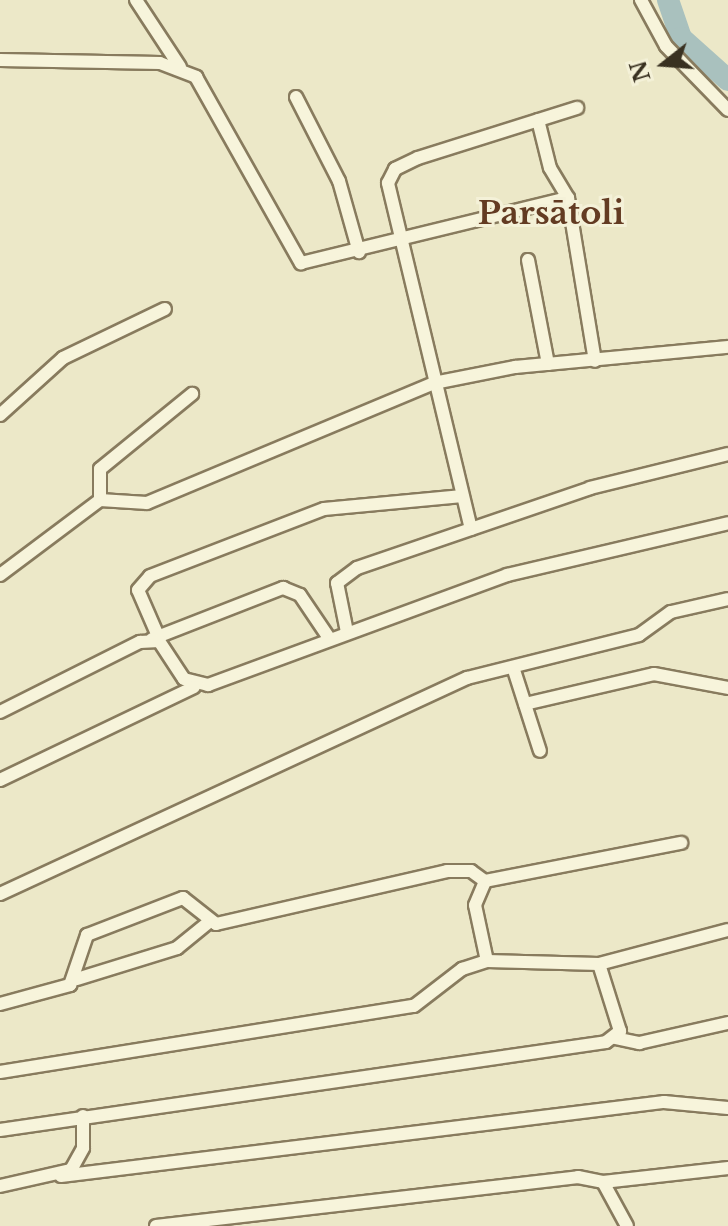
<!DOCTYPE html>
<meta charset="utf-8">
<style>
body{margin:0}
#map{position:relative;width:728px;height:1226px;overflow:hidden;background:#ece8c8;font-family:"Libre Baskerville",serif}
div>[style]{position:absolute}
.river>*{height:22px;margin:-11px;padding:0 11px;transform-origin:11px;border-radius:11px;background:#a9c1be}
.roads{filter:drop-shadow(2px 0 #887b5e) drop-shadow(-2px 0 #887b5e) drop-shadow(0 2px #887b5e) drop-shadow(0 -2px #887b5e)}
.minor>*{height:12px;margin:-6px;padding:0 6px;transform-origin:6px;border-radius:6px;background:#f7f4db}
span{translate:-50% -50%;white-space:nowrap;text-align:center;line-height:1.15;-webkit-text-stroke:6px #f4f1d8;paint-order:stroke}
.district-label{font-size:32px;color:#633b22;font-weight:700}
.north{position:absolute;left:624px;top:24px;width:80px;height:80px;-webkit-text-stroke:6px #f4f1d8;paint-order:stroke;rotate:253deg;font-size:22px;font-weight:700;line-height:32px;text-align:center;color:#393121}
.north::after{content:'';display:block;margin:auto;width:28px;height:36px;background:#393121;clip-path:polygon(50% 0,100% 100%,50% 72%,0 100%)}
</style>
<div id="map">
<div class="river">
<i style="left:668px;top:0;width:40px;rotate:71.1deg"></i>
<i style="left:681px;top:38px;width:63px;rotate:41.8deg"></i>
</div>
<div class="roads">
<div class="minor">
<i style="left:136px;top:0;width:80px;rotate:56.7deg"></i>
<i style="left:641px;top:0;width:52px;rotate:61.5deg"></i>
<i style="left:666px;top:46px;width:89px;rotate:45.9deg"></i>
<i style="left:0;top:60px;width:160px;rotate:1.1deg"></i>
<i style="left:160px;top:63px;width:39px;rotate:21deg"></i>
<i style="left:196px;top:77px;width:214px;rotate:60.6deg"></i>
<i style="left:301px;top:263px;width:275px;rotate:-13.7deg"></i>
<i style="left:296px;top:97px;width:94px;rotate:62.9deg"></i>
<i style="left:339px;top:181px;width:74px;rotate:74.3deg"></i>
<i style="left:538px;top:120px;width:49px;rotate:76deg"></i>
<i style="left:550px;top:168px;width:35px;rotate:59deg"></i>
<i style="left:568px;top:198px;width:165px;rotate:80.6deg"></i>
<i style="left:528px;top:260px;width:106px;rotate:79.1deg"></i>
<i style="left:0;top:415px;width:85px;rotate:-42.1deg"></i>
<i style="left:63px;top:358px;width:113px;rotate:-25.7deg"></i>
<i style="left:100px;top:500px;width:31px;rotate:-90deg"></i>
<i style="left:100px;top:469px;width:119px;rotate:-39.2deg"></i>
<i style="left:471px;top:529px;width:356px;rotate:-103.5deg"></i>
<i style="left:388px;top:183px;width:16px;rotate:-63deg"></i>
<i style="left:395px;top:169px;width:25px;rotate:-26deg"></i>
<i style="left:418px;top:158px;width:167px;rotate:-17.5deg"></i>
<i style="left:0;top:575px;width:125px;rotate:-36.9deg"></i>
<i style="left:100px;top:500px;width:47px;rotate:3.7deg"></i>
<i style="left:147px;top:503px;width:311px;rotate:-22.7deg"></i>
<i style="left:434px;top:383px;width:83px;rotate:-11.2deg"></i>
<i style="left:515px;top:367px;width:214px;rotate:-5.4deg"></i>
<i style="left:347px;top:632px;width:50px;rotate:-101.5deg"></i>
<i style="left:337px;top:583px;width:25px;rotate:-37deg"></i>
<i style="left:357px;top:568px;width:246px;rotate:-18.9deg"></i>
<i style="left:590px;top:488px;width:142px;rotate:-13.8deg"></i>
<i style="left:158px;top:636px;width:50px;rotate:-113.5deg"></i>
<i style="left:138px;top:590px;width:18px;rotate:-49deg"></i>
<i style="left:150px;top:576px;width:186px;rotate:-21.1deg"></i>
<i style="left:324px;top:509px;width:139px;rotate:-5.4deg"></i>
<i style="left:152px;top:639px;width:141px;rotate:-21.3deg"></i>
<i style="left:283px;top:588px;width:18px;rotate:22deg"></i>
<i style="left:300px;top:595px;width:52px;rotate:56deg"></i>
<i style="left:513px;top:667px;width:88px;rotate:72.2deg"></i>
<i style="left:525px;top:704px;width:132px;rotate:-13.1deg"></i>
<i style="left:654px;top:674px;width:75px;rotate:10.7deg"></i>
<i style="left:0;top:712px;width:157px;rotate:-26.6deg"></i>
<i style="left:140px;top:642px;width:19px;rotate:-3deg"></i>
<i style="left:159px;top:641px;width:45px;rotate:56.7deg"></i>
<i style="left:184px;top:679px;width:25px;rotate:14deg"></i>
<i style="left:208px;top:685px;width:319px;rotate:-20.2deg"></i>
<i style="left:507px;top:575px;width:227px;rotate:-13.2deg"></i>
<i style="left:0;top:780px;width:215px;rotate:-25.6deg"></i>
<i style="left:0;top:894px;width:515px;rotate:-24.82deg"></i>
<i style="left:467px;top:678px;width:177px;rotate:-14deg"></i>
<i style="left:639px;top:635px;width:39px;rotate:-36deg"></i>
<i style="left:671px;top:612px;width:58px;rotate:-12.8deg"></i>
<i style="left:599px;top:964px;width:133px;rotate:-14.8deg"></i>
<i style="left:77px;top:979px;width:105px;rotate:-17.2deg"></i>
<i style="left:177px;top:948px;width:41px;rotate:-39.1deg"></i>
<i style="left:0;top:1004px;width:73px;rotate:-15.2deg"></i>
<i style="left:70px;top:985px;width:53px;rotate:-71.2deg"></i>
<i style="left:87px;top:935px;width:103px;rotate:-21.1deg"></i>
<i style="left:183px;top:898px;width:42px;rotate:38.2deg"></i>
<i style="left:216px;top:924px;width:237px;rotate:-12.9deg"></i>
<i style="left:447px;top:871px;width:24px"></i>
<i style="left:471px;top:871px;width:17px;rotate:36deg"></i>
<i style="left:615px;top:1038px;width:25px;rotate:12deg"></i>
<i style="left:639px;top:1043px;width:91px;rotate:-12.7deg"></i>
<i style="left:0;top:1072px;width:419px;rotate:-9.1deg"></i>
<i style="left:414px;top:1006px;width:61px;rotate:-37.6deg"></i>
<i style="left:462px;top:969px;width:26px;rotate:-18deg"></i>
<i style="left:487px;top:961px;width:57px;rotate:-102.1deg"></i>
<i style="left:475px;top:905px;width:26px;rotate:-67deg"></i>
<i style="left:485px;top:881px;width:200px;rotate:-11deg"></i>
<i style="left:0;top:1130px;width:612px;rotate:-8.26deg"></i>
<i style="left:606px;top:1042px;width:18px;rotate:-38deg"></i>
<i style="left:620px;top:1031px;width:70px;rotate:-107.4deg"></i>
<i style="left:599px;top:964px;width:112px;rotate:-178.5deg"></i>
<i style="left:61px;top:1176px;width:608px;rotate:-7deg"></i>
<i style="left:664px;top:1102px;width:64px;rotate:5.4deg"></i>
<i style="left:603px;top:1182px;width:126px;rotate:-6.4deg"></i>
<i style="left:0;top:1186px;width:73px;rotate:-12.7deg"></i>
<i style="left:71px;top:1170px;width:25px;rotate:-61deg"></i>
<i style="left:83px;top:1148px;width:32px;rotate:-90deg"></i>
<i style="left:156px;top:1226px;width:425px;rotate:-6.6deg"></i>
<i style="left:578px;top:1177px;width:25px;rotate:11deg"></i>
<i style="left:603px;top:1182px;width:50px;rotate:61.4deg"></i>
</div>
</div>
<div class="district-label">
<span style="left:551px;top:213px">Parsātoli</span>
</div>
<div class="north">N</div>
</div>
